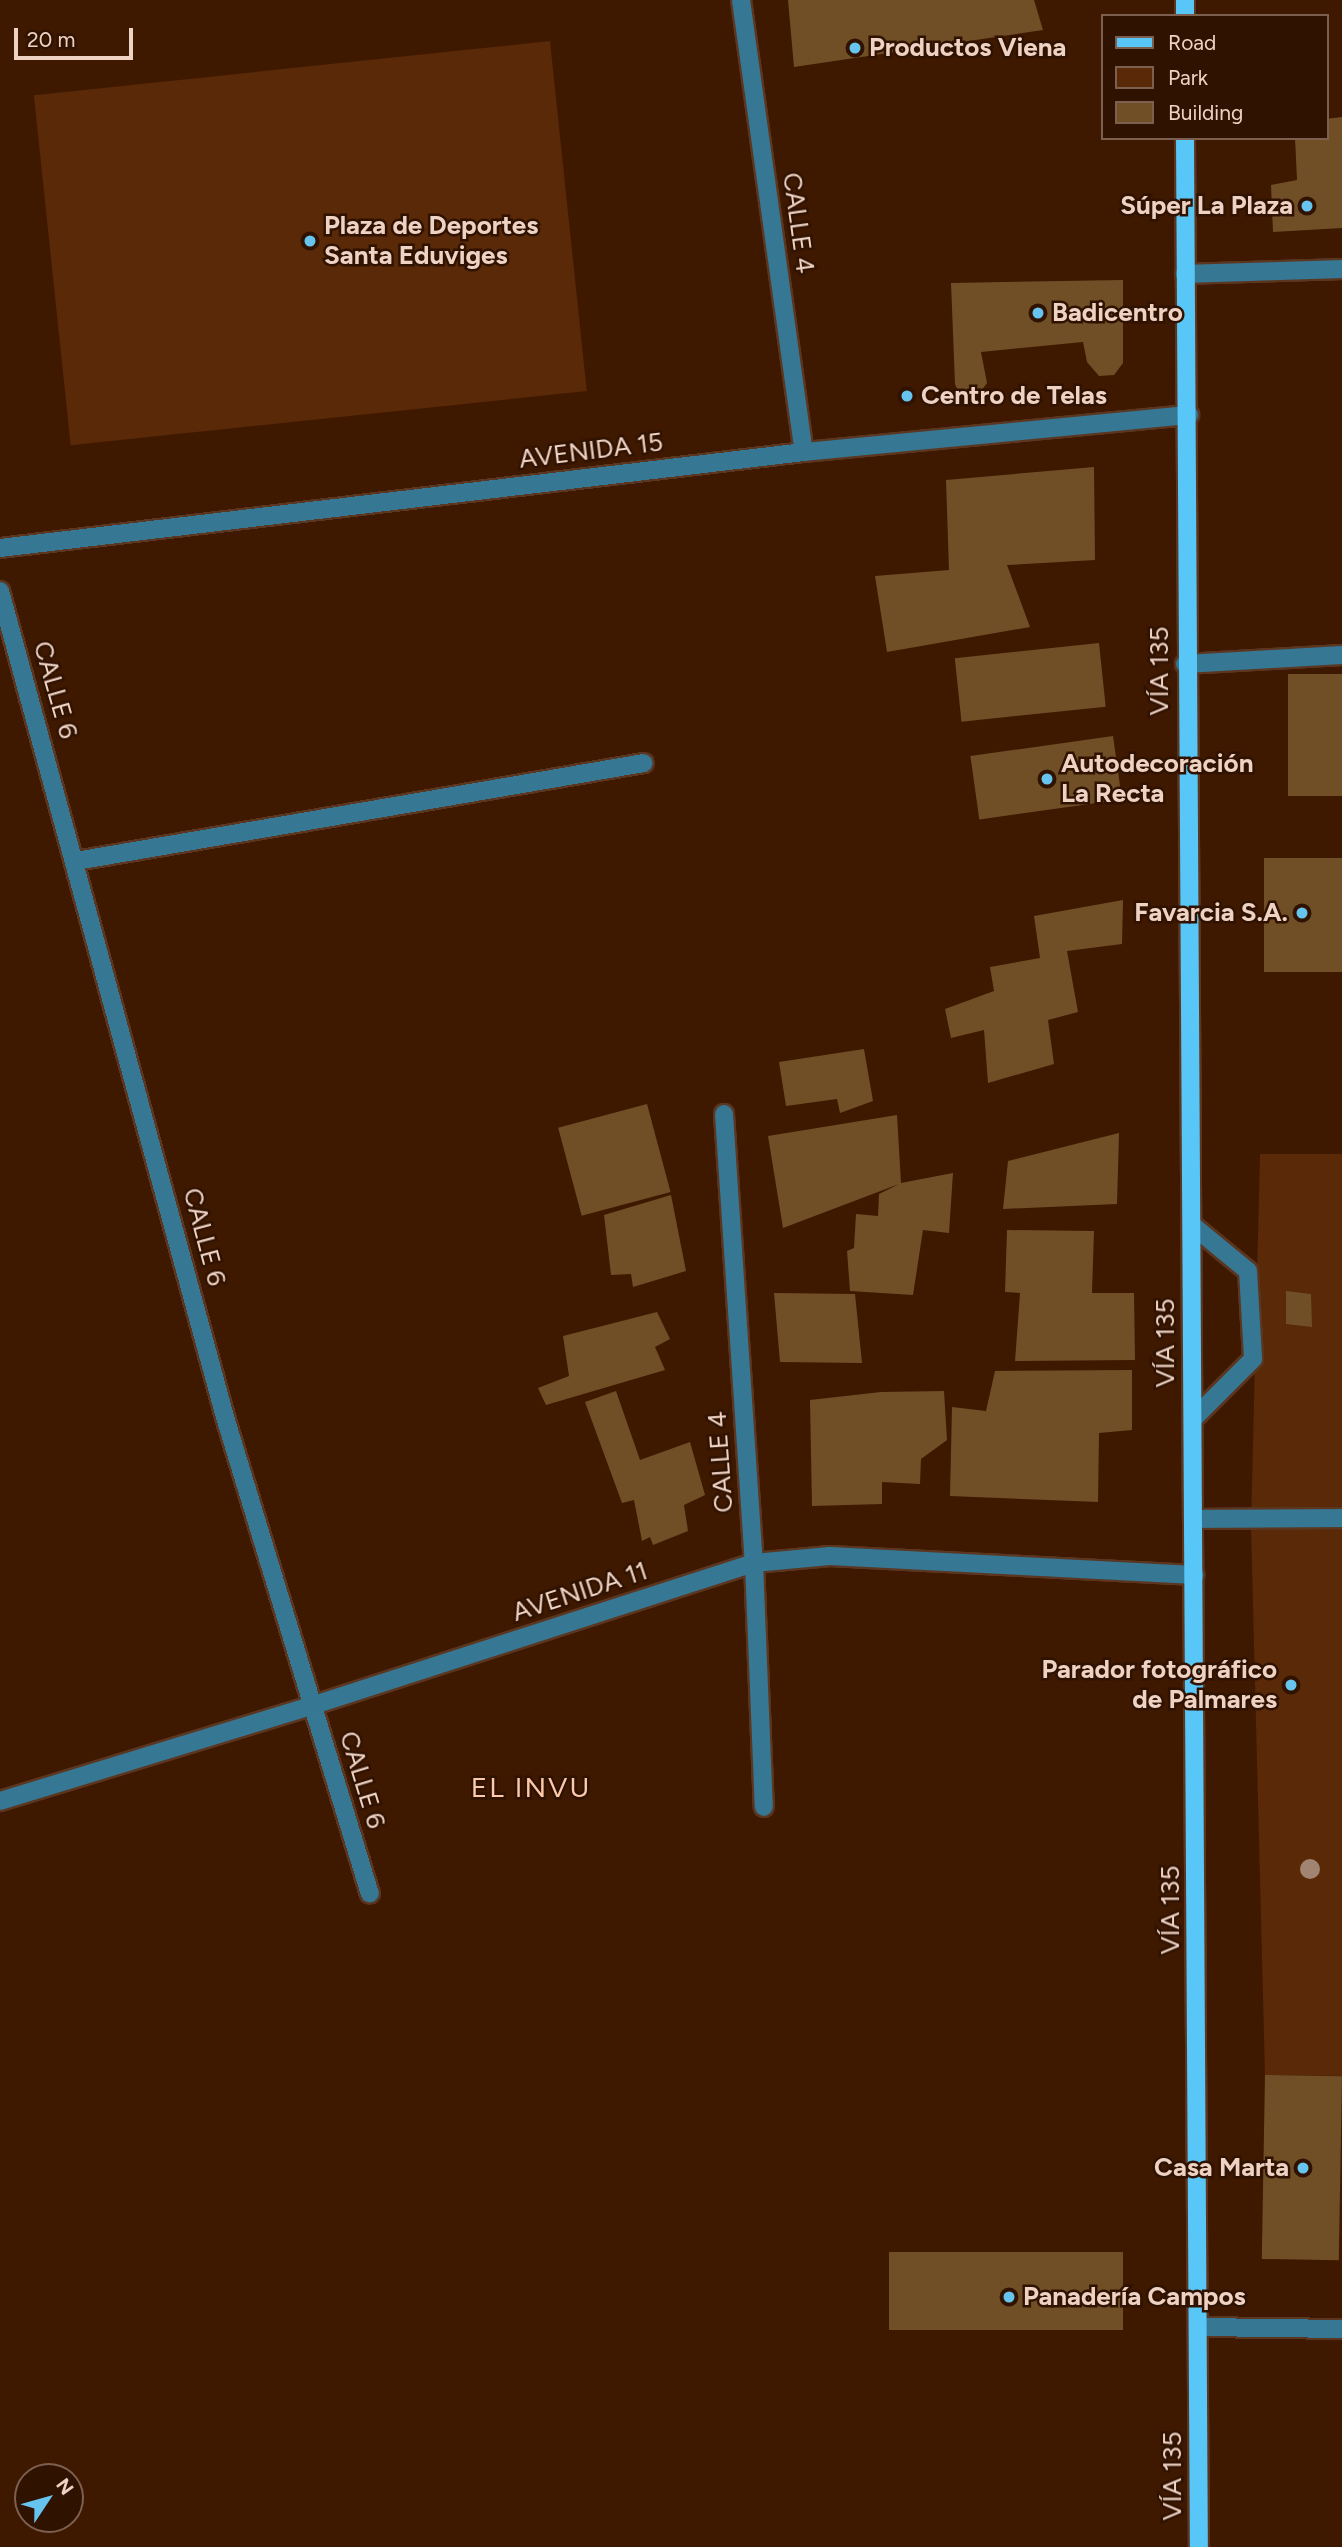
<!DOCTYPE html>
<meta charset="utf-8">
<style>
body{margin:0}
#map{position:relative;width:1342px;height:2547px;overflow:hidden;background:#3f1800;font-family:Figtree,sans-serif}
div>[style]{position:absolute}
.green>*{inset:0;background:#592908;transform-origin:0 0}
.building>*{inset:0;background:#704f27;transform-origin:0 0}
.roads{filter:drop-shadow(2px 0 #5b3620) drop-shadow(-2px 0 #5b3620) drop-shadow(0 2px #5b3620) drop-shadow(0 -2px #5b3620)}
.minor>*{height:18px;margin:-9px;padding:0 9px;transform-origin:9px;border-radius:9px;background:#367794}
.major>*{height:18px;margin:-9px;padding:0 9px;transform-origin:9px;border-radius:9px;background:#58c6f7}
.trees>*{width:20px;height:20px;margin:-10px;border-radius:50%;background:#a18472}
.dots>*{width:19px;height:19px;translate:-50% -50%;box-sizing:border-box;border:4px solid #301201;border-radius:50%}
span{translate:-50% -50%;white-space:nowrap;text-align:center;line-height:1.15;-webkit-text-stroke:5px #301201;paint-order:stroke}
.poi-label{font-size:26px;color:#eed3c5;font-weight:700}
.left{translate:0 -50%;text-align:left}
.right{translate:-100% -50%;text-align:right}
.street-label{font-size:26px;color:#eed3c5}
.neighbourhood-label{font-size:28px;color:#fdc9ac;letter-spacing:2px}
.legend{position:absolute;left:1101px;top:14px;width:228px;height:126px;box-sizing:border-box;background:#301201;border:2px solid #7c5f4f;margin:0;padding:9px 12px;list-style:none;font-size:21px;color:#eed3c5}
.legend li{display:flex;align-items:center;gap:14px;height:35px}
.legend b{width:35px;border:2px solid #7c5f4f}
.north{position:absolute;left:14px;top:2463px;width:70px;height:70px;box-sizing:border-box;background:#301201;border:2px solid #7c5f4f;border-radius:50%;rotate:54deg;font-size:19px;font-weight:700;line-height:28px;text-align:center;color:#eed3c5}
.north::after{content:'';display:block;margin:auto;width:24px;height:32px;background:#66c4ef;clip-path:polygon(50% 0,100% 100%,50% 72%,0 100%)}
.scale{position:absolute;left:14px;top:28px;width:119px;height:32px;box-sizing:border-box;border:4px solid #eed3c5;border-top:0;padding-left:9px;font-size:21px;line-height:24px;white-space:nowrap;color:#eed3c5;-webkit-text-stroke:5px #301201;paint-order:stroke}
</style>
<div id="map">
<div class="green">
<i style="left:550px;top:41px;width:352px;height:519px;rotate:84deg"></i>
<i style="clip-path:polygon(1260px 1154px,1342px 1154px,1342px 2076px,1265px 2075px,1251px 1527px)"></i>
</div>
<div class="building">
<i style="clip-path:polygon(788px 0,1034px 0,1043px 30px,794px 67px)"></i>
<i style="clip-path:polygon(1342px 117px,1342px 228px,1273px 232px,1271px 185px,1297px 180px,1295px 138px,1326px 138px,1326px 119px)"></i>
<i style="clip-path:polygon(1123px 280px,1123px 363px,1114px 375px,1099px 376px,1087px 362px,1083px 342px,981px 352px,987px 383px,975px 399px,961px 398px,955px 384px,951px 283px)"></i>
<i style="clip-path:polygon(1094px 467px,1095px 560px,1007px 565px,1030px 627px,887px 652px,875px 576px,949px 570px,946px 480px)"></i>
<i style="left:1099px;top:643px;width:64px;height:145px;rotate:84deg"></i>
<i style="left:1288px;top:674px;width:54px;height:122px"></i>
<i style="left:1113px;top:736px;width:64px;height:144px;rotate:82deg"></i>
<i style="left:1342px;top:858px;width:114px;height:78px;rotate:90deg"></i>
<i style="clip-path:polygon(1123px 900px,1122px 944px,1067px 951px,1078px 1012px,1048px 1020px,1054px 1064px,988px 1083px,984px 1030px,951px 1038px,945px 1009px,994px 991px,990px 967px,1040px 958px,1034px 916px)"></i>
<i style="clip-path:polygon(864px 1049px,873px 1101px,840px 1113px,837px 1099px,786px 1106px,779px 1062px)"></i>
<i style="left:647px;top:1104px;width:91px;height:92px;rotate:75deg"></i>
<i style="clip-path:polygon(897px 1115px,901px 1183px,953px 1173px,949px 1233px,923px 1230px,913px 1295px,850px 1291px,847px 1251px,854px 1248px,856px 1214px,878px 1216px,879px 1194px,899px 1184px,783px 1228px,768px 1136px)"></i>
<i style="clip-path:polygon(1119px 1133px,1117px 1204px,1003px 1209px,1008px 1161px)"></i>
<i style="clip-path:polygon(671px 1195px,686px 1271px,633px 1287px,631px 1274px,611px 1275px,604px 1215px)"></i>
<i style="clip-path:polygon(1007px 1230px,1094px 1231px,1092px 1293px,1134px 1293px,1135px 1360px,1015px 1361px,1020px 1293px,1005px 1292px)"></i>
<i style="clip-path:polygon(1286px 1291px,1311px 1294px,1312px 1327px,1286px 1324px)"></i>
<i style="clip-path:polygon(774px 1293px,855px 1294px,862px 1363px,780px 1362px)"></i>
<i style="clip-path:polygon(657px 1312px,670px 1339px,655px 1347px,665px 1370px,546px 1405px,538px 1388px,569px 1376px,563px 1336px)"></i>
<i style="clip-path:polygon(1132px 1370px,1132px 1430px,1099px 1433px,1098px 1502px,950px 1496px,952px 1407px,986px 1411px,995px 1371px)"></i>
<i style="clip-path:polygon(616px 1391px,640px 1460px,690px 1442px,705px 1495px,684px 1505px,688px 1531px,653px 1545px,650px 1537px,642px 1541px,634px 1500px,622px 1503px,585px 1402px)"></i>
<i style="clip-path:polygon(944px 1391px,947px 1440px,921px 1459px,920px 1484px,882px 1482px,882px 1504px,812px 1506px,810px 1400px,881px 1392px)"></i>
<i style="left:1265px;top:2075px;width:77px;height:184px;rotate:1deg"></i>
<i style="left:1123px;top:2252px;width:78px;height:234px;rotate:90deg"></i>
</div>
<div class="roads">
<div class="minor">
<i style="left:741px;top:0;width:456px;rotate:82.1deg"></i>
<i style="left:1185px;top:274px;width:157px;rotate:-1.8deg"></i>
<i style="left:0;top:548px;width:810px;rotate:-6.81deg"></i>
<i style="left:804px;top:452px;width:387px;rotate:-5.5deg"></i>
<i style="left:0;top:591px;width:856px;rotate:74.76deg"></i>
<i style="left:225px;top:1417px;width:498px;rotate:73.1deg"></i>
<i style="left:1185px;top:664px;width:157px;rotate:-3.3deg"></i>
<i style="left:76px;top:861px;width:576px;rotate:-9.79deg"></i>
<i style="left:724px;top:1114px;width:450px;rotate:86.2deg"></i>
<i style="left:754px;top:1563px;width:244px;rotate:87.7deg"></i>
<i style="left:1192px;top:1225px;width:72px;rotate:39.4deg"></i>
<i style="left:1248px;top:1271px;width:88px;rotate:86.7deg"></i>
<i style="left:1253px;top:1359px;width:85px;rotate:135deg"></i>
<i style="left:1193px;top:1519px;width:149px;rotate:-0.4deg"></i>
<i style="left:0;top:1801px;width:325px;rotate:-17deg"></i>
<i style="left:311px;top:1706px;width:466px;rotate:-17.9deg"></i>
<i style="left:754px;top:1563px;width:76px;rotate:-5.3deg"></i>
<i style="left:830px;top:1556px;width:365px;rotate:3deg"></i>
<i style="left:1200px;top:2327px;width:142px;rotate:0.8deg"></i>
</div>
<div class="major">
<i style="left:1185px;top:16px;width:16px;rotate:-90deg"></i>
<i style="left:1185px;top:138px;width:2409px;rotate:89.67deg"></i>
</div>
</div>
<div class="trees">
<i style="left:1310px;top:1869px"></i>
</div>
<div class="dots">
<i style="left:855px;top:48px;background:#66c4ef"></i>
<i style="left:1307px;top:206px;background:#66c4ef"></i>
<i style="left:310px;top:241px;background:#66c4ef"></i>
<i style="left:1038px;top:313px;background:#66c4ef"></i>
<i style="left:907px;top:396px;background:#66c4ef"></i>
<i style="left:1047px;top:779px;background:#66c4ef"></i>
<i style="left:1302px;top:913px;background:#66c4ef"></i>
<i style="left:1291px;top:1685px;background:#66c4ef"></i>
<i style="left:1303px;top:2168px;background:#66c4ef"></i>
<i style="left:1009px;top:2297px;background:#66c4ef"></i>
</div>
<div class="poi-label">
<span class="left" style="left:869px;top:48px">Productos Viena</span>
<span class="right" style="left:1293px;top:206px">Súper La Plaza</span>
<span class="left" style="left:324px;top:241px">Plaza de Deportes<br>Santa Eduviges</span>
<span class="left" style="left:1052px;top:313px">Badicentro</span>
<span class="left" style="left:921px;top:396px">Centro de Telas</span>
<span class="left" style="left:1061px;top:779px">Autodecoración<br>La Recta</span>
<span class="right" style="left:1288px;top:913px">Favarcia S.A.</span>
<span class="right" style="left:1277px;top:1685px">Parador fotográfico<br>de Palmares</span>
<span class="right" style="left:1289px;top:2168px">Casa Marta</span>
<span class="left" style="left:1023px;top:2297px">Panadería Campos</span>
</div>
<div class="street-label">
<span style="left:798px;top:223px;rotate:82deg">CALLE 4</span>
<span style="left:591px;top:451px;rotate:-7deg">AVENIDA 15</span>
<span style="left:1160px;top:671px;rotate:-90deg">VÍA 135</span>
<span style="left:55px;top:690px;rotate:74deg">CALLE 6</span>
<span style="left:204px;top:1237px;rotate:75deg">CALLE 6</span>
<span style="left:1166px;top:1343px;rotate:-90deg">VÍA 135</span>
<span style="left:721px;top:1462px;rotate:-94deg">CALLE 4</span>
<span style="left:580px;top:1592px;rotate:-18deg">AVENIDA 11</span>
<span style="left:362px;top:1780px;rotate:73deg">CALLE 6</span>
<span style="left:1171px;top:1910px;rotate:-90deg">VÍA 135</span>
<span style="left:1173px;top:2476px;rotate:-90deg">VÍA 135</span>
</div>
<div class="neighbourhood-label">
<span style="left:531px;top:1787px">EL INVU</span>
</div>
<ul class="legend">
<li><b style="height:9px;background:#58c6f7"></b>Road</li>
<li><b style="height:19px;background:#592908"></b>Park</li>
<li><b style="height:19px;background:#704f27"></b>Building</li>
</ul>
<div class="north">N</div>
<div class="scale">20 m</div>
</div>
